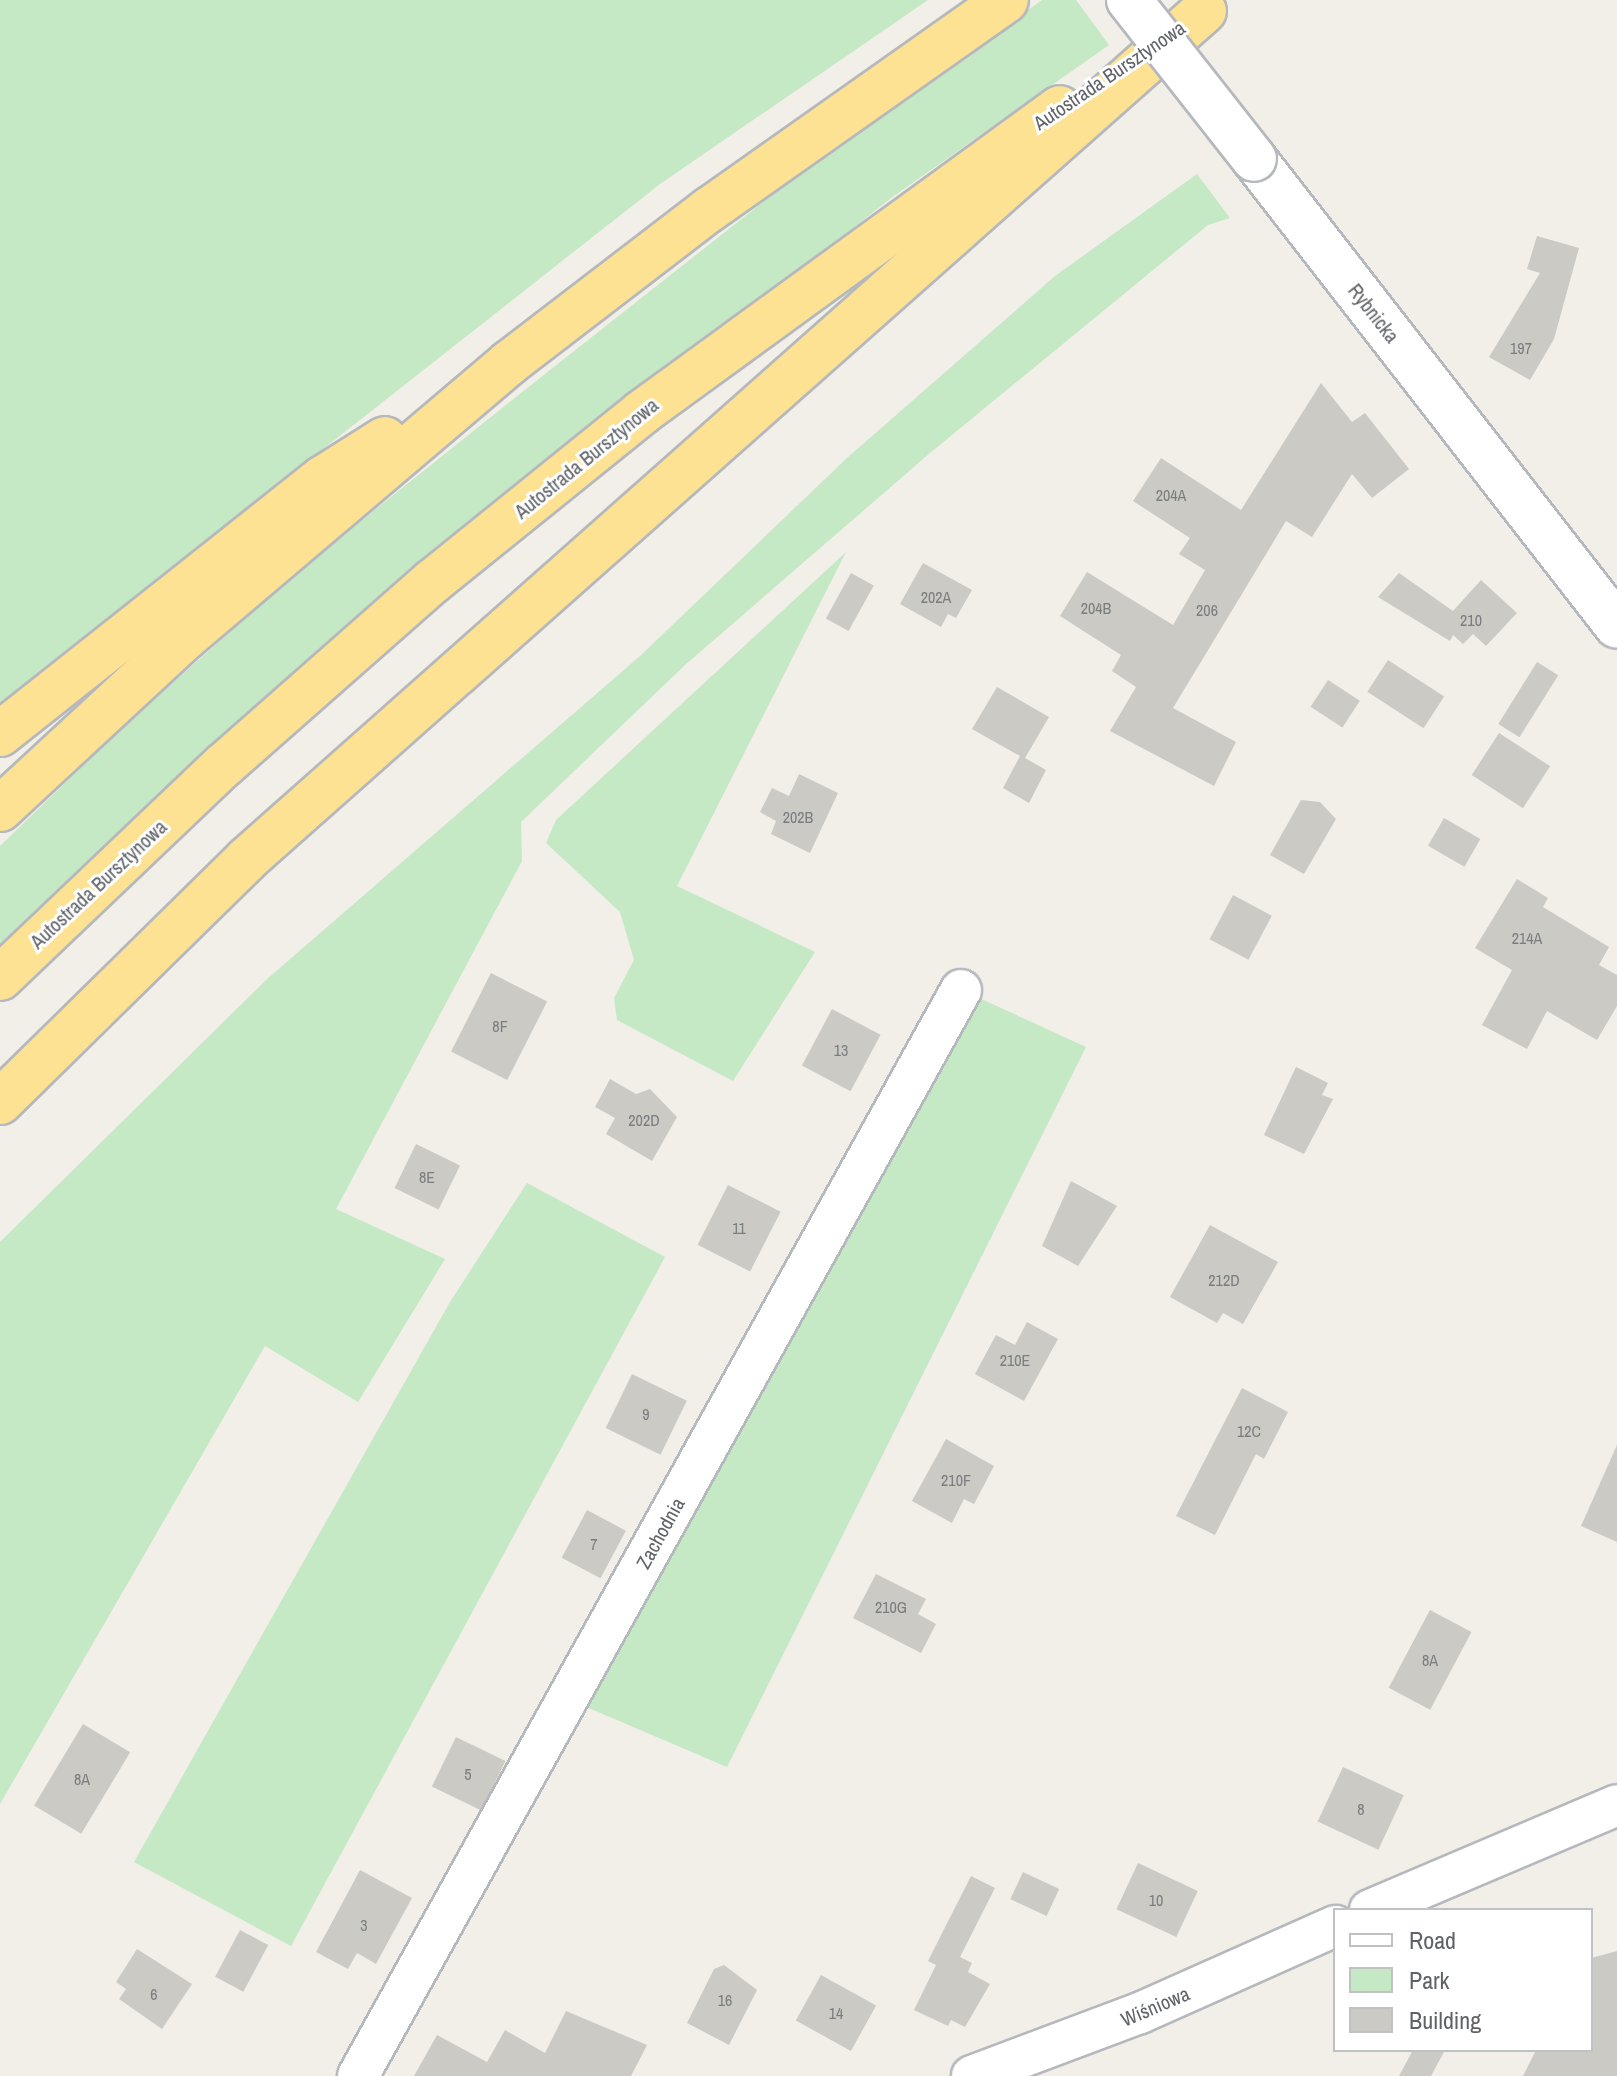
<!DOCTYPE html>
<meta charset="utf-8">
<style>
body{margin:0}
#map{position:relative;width:1617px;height:2076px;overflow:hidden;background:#f1efe8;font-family:"Archivo Narrow",sans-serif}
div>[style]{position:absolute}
.green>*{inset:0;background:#c5e8c5}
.building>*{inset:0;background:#cccac5;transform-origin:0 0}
.roads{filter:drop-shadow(2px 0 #b5b8bc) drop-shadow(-2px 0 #b5b8bc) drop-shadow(0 2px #b5b8bc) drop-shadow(0 -2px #b5b8bc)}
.minor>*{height:40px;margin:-20px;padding:0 20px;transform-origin:20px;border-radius:20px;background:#fff}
.tertiary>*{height:44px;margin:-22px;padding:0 22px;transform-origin:22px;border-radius:22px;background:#fff}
.motorway>*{height:44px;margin:-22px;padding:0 22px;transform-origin:22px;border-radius:22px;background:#fde293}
.bridges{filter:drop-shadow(2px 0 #b5b8bc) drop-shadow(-2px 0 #b5b8bc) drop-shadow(0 2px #b5b8bc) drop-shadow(0 -2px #b5b8bc)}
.tertiary-bridge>*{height:44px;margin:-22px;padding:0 22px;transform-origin:22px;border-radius:22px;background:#fff}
span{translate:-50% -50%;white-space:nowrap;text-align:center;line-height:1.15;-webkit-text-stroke:6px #fff;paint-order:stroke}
.number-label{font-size:16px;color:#7a7d7f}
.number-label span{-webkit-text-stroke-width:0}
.street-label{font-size:20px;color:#5f6368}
.legend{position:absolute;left:1333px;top:1908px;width:260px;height:144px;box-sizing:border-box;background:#fff;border:2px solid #bfc1c3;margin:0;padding:10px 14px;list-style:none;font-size:24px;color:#5f6368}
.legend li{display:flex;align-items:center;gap:16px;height:40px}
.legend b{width:40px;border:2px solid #bfc1c3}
</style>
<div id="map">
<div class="green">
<i style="clip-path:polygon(0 0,928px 0,660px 184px,0 703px)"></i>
<i style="clip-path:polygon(1042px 0,1076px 0,1109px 45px,891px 198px,343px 630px,0 951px,0 846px,119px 731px,297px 572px,526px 389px,801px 172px)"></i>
<i style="clip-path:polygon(1197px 174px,1230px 218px,1208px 225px,930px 453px,685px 665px,521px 822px,522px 861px,336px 1209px,445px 1259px,358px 1402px,265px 1346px,0 1804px,0 1242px,266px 980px,640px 656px,847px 458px,1055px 276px)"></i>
<i style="clip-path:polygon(846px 552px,677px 886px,815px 952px,733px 1081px,617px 1020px,614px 998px,634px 960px,620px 912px,546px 843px,556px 820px)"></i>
<i style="clip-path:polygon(977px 997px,1086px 1047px,727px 1767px,584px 1706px)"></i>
<i style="clip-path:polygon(527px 1183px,665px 1257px,291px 1946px,134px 1862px,450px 1302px)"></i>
</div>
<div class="building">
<i style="clip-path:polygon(1537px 236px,1579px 248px,1554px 339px,1530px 380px,1489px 357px,1540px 273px,1527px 269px)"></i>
<i style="clip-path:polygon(1321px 383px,1352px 422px,1365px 413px,1409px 469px,1372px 498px,1352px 474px,1312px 537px,1286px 521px,1173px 708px,1236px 742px,1214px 786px,1110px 731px,1136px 687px,1112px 671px,1121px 655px,1060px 616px,1087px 572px,1173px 625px,1205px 570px,1179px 554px,1190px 538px,1133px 501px,1161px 458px,1241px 510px)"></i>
<i style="clip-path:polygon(923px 563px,972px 590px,956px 618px,948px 614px,941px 627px,900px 604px)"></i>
<i style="left:851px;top:573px;width:26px;height:52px;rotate:29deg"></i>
<i style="clip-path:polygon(1399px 573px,1453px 611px,1481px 580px,1517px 613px,1486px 646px,1473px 634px,1463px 644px,1453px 635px,1450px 641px,1378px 597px)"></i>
<i style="left:1388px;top:660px;width:67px;height:38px;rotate:33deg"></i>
<i style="left:1537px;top:662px;width:25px;height:73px;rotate:32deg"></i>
<i style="left:1328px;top:680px;width:38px;height:32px;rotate:33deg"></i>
<i style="clip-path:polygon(997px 687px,1049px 717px,1025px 758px,1046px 770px,1029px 803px,1003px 788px,1020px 756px,972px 729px)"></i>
<i style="left:1499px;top:733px;width:61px;height:50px;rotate:33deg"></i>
<i style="clip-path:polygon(799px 774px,838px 793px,810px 853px,771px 834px,776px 821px,760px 812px,772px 788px,789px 796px)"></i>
<i style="clip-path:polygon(1301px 800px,1320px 802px,1336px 819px,1304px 874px,1270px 855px)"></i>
<i style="left:1444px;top:818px;width:42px;height:32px;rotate:30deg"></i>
<i style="clip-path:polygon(1517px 879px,1548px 898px,1543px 907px,1609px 947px,1599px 965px,1617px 975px,1617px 1006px,1597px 1040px,1547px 1011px,1527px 1049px,1482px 1025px,1512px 970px,1475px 948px)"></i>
<i style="left:1233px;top:895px;width:44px;height:50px;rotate:28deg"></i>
<i style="left:491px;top:973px;width:63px;height:88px;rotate:27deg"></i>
<i style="left:832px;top:1009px;width:55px;height:64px;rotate:28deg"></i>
<i style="clip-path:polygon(1296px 1067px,1328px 1083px,1322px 1095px,1333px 1099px,1304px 1154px,1264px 1135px)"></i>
<i style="clip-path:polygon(610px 1079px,636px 1094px,650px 1089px,677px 1117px,652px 1161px,606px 1134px,615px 1118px,595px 1107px)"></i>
<i style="left:416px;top:1144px;width:49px;height:49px;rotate:26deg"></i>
<i style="clip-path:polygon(1071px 1181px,1117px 1206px,1078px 1266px,1042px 1246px)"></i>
<i style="left:728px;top:1185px;width:59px;height:67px;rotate:27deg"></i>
<i style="clip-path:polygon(1210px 1225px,1278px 1262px,1243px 1324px,1223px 1313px,1217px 1323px,1170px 1297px)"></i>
<i style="clip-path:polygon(1027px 1322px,1058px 1339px,1024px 1401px,975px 1374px,996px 1335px,1015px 1345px)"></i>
<i style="left:632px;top:1374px;width:61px;height:60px;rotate:26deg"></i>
<i style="clip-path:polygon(1242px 1388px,1288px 1412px,1264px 1459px,1256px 1454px,1215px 1535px,1176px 1516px)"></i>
<i style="clip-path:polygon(946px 1439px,994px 1466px,974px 1504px,964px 1499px,952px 1523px,912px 1501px)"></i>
<i style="clip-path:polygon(1617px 1445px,1617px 1542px,1581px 1526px)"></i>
<i style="left:587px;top:1510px;width:44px;height:54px;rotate:28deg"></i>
<i style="clip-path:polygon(876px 1574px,926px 1599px,918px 1614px,936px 1624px,921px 1653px,853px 1618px)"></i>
<i style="left:1430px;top:1610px;width:47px;height:88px;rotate:28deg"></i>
<i style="left:83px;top:1724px;width:55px;height:95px;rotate:31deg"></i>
<i style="left:456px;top:1737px;width:55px;height:55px;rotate:26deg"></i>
<i style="left:1343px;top:1767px;width:67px;height:60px;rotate:25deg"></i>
<i style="left:1138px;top:1863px;width:66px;height:51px;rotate:25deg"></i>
<i style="clip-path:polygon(360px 1870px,412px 1898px,376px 1964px,357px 1953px,348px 1969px,316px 1952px)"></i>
<i style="left:1023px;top:1872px;width:40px;height:30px;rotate:25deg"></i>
<i style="clip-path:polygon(971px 1876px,995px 1888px,960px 1957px,972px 1963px,968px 1972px,990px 1984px,965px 2027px,951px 2020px,948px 2026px,914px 2010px,936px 1965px,928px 1961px)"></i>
<i style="left:240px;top:1930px;width:32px;height:53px;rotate:28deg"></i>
<i style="clip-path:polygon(137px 1949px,192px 1984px,162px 2029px,119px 1999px,126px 1989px,116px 1982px)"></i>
<i style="clip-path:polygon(1617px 1951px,1617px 2076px,1523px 2076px,1536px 2050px,1591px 2050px,1591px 1958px)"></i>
<i style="clip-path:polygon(724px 1965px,757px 1990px,729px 2045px,687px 2023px,714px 1969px)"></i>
<i style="left:821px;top:1975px;width:63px;height:52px;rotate:29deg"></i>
<i style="clip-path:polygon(566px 2011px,647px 2045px,631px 2076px,414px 2076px,437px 2035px,487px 2062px,505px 2030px,545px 2053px)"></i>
<i style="clip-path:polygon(1413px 2050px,1445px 2050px,1431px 2076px,1399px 2076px)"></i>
</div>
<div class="roads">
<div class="minor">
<i style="left:1370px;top:1910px;width:268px;rotate:-23deg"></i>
<i style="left:358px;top:2076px;width:1242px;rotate:-60.96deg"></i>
<i style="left:972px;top:2076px;width:179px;rotate:-20.6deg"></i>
<i style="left:1140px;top:2013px;width:214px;rotate:-24deg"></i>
</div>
<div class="tertiary">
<i style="left:1254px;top:159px;width:591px;rotate:52.14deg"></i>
</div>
<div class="motorway">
<i style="left:0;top:734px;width:412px;rotate:-38.4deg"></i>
<i style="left:323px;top:478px;width:73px;rotate:-32.2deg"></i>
<i style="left:0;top:809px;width:253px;rotate:-42.8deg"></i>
<i style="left:186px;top:637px;width:424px;rotate:-40.3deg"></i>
<i style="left:509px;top:363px;width:253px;rotate:-37.5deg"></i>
<i style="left:710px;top:209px;width:362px;rotate:-35.2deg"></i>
<i style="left:0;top:978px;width:309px;rotate:-43.6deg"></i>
<i style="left:224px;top:765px;width:278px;rotate:-41.4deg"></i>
<i style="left:433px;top:581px;width:267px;rotate:-38.9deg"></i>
<i style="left:641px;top:413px;width:518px;rotate:-36.05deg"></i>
<i style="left:0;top:1102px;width:345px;rotate:-44.5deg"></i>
<i style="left:246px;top:860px;width:1280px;rotate:-41.55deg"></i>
</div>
</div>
<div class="bridges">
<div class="tertiary-bridge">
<i style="left:1129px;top:0;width:202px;rotate:51.8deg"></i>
</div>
</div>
<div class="number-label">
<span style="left:1521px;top:348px">197</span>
<span style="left:1171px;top:495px">204A</span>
<span style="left:936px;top:597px">202A</span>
<span style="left:1096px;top:608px">204B</span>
<span style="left:1207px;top:610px">206</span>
<span style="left:1471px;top:620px">210</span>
<span style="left:798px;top:817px">202B</span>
<span style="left:1527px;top:938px">214A</span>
<span style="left:500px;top:1026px">8F</span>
<span style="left:841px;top:1050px">13</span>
<span style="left:644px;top:1120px">202D</span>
<span style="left:427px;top:1177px">8E</span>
<span style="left:739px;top:1228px">11</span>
<span style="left:1224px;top:1280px">212D</span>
<span style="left:1015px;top:1360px">210E</span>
<span style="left:646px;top:1414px">9</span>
<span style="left:1249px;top:1431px">12C</span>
<span style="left:956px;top:1480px">210F</span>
<span style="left:594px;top:1544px">7</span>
<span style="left:891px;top:1607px">210G</span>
<span style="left:1430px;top:1660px">8A</span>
<span style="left:468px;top:1774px">5</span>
<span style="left:82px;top:1779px">8A</span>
<span style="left:1361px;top:1809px">8</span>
<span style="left:1156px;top:1900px">10</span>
<span style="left:364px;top:1925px">3</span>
<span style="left:154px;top:1994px">6</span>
<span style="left:725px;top:2000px">16</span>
<span style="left:836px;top:2013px">14</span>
</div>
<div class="street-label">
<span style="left:1109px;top:75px;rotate:-34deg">Autostrada Bursztynowa</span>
<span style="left:1374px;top:313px;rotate:52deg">Rybnicka</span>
<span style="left:586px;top:458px;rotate:-39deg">Autostrada Bursztynowa</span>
<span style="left:98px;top:884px;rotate:-43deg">Autostrada Bursztynowa</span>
<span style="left:660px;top:1533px;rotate:-61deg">Zachodnia</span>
<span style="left:1155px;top:2006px;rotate:-23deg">Wiśniowa</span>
</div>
<ul class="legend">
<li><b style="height:10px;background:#fff"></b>Road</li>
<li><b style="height:22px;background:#c5e8c5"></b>Park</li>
<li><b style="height:22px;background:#cccac5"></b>Building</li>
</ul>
</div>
